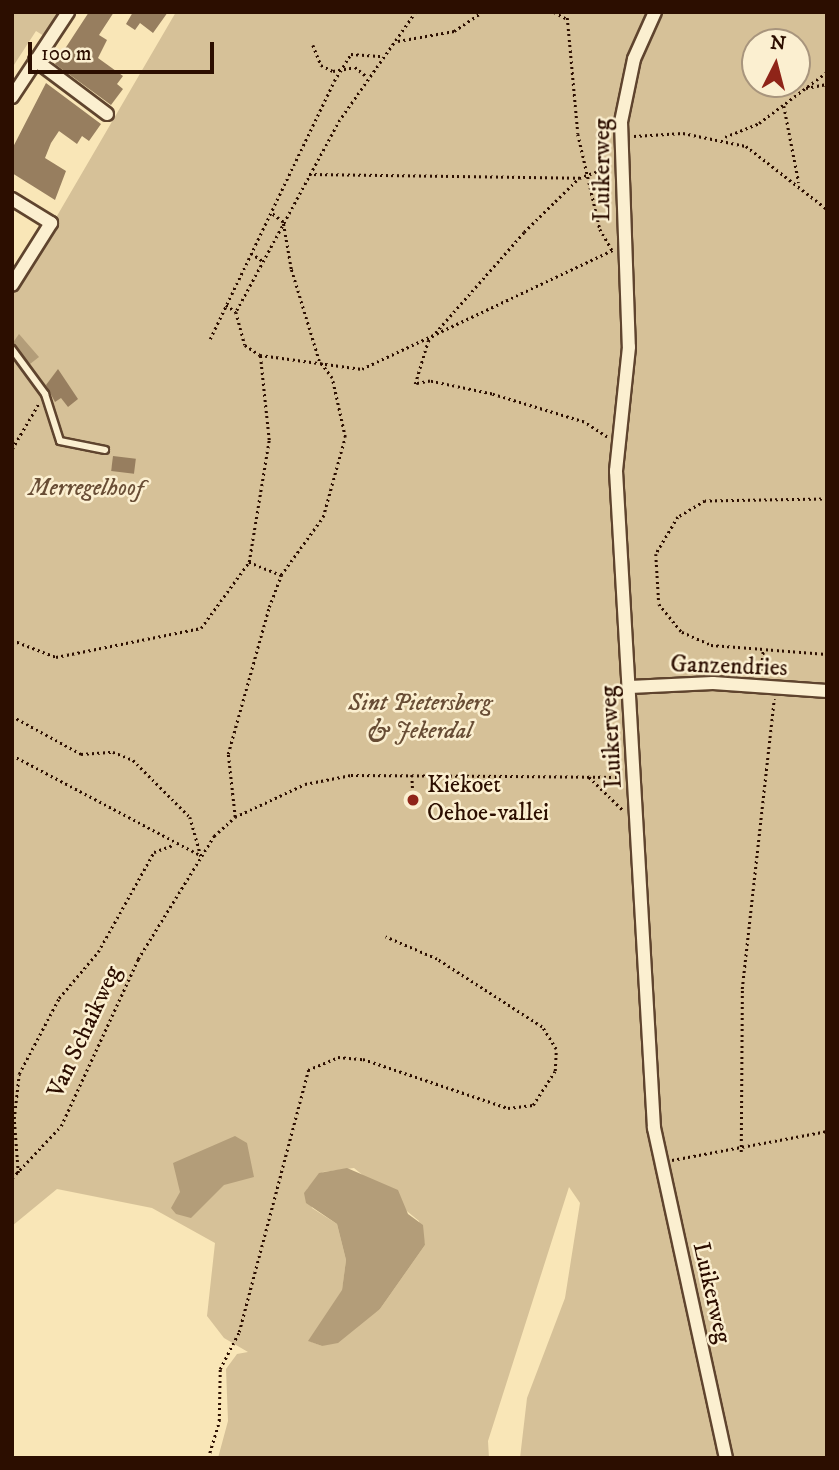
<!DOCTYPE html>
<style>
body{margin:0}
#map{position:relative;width:839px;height:1470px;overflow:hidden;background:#f9e6b7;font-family:"IM FELL DW Pica",serif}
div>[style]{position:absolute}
.green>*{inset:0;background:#d6c198}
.water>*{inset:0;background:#b39d79}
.building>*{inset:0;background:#977e5f;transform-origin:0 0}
.path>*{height:2.5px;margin-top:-1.25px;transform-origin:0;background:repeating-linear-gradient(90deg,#2c0e00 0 2px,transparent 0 5.5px)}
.roads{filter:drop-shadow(2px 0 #5f442e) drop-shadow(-2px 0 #5f442e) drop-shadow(0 2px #5f442e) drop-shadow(0 -2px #5f442e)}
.lane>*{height:6px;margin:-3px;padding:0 3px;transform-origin:3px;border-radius:3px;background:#fbefd0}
.street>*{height:12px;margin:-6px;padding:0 6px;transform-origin:6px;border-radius:6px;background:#fbefd0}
.dots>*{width:19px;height:19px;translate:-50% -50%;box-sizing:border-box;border:4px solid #fbefd0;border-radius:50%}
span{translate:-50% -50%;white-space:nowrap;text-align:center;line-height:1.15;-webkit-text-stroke:5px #fbefd0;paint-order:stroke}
.street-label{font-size:24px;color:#2c0e00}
.park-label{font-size:24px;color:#684d35;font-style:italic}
.poi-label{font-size:24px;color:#2c0e00}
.left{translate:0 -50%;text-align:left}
.frame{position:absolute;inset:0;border:14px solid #2c0e00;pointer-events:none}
.north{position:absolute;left:741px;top:28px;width:70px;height:70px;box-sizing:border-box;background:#fbefd0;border:2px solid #a8957d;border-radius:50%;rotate:6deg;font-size:19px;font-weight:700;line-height:28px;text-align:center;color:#2c0e00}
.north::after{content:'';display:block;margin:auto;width:24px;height:32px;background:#8f2418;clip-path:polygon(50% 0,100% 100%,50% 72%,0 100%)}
.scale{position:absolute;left:28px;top:42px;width:186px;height:32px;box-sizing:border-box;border:4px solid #2c0e00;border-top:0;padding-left:9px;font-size:21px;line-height:24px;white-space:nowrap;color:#2c0e00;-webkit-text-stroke:5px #fbefd0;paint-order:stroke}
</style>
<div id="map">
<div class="green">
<i style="clip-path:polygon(12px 12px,60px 12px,44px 36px,36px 31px,12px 68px)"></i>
<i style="clip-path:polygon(evenodd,176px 12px,649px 12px,637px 44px,646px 47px,662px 12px,827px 12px,827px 1458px,520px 1458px,527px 1398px,565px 1298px,580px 1203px,569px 1187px,488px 1441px,489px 1458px,218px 1458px,228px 1421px,226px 1369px,237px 1354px,248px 1352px,224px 1338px,207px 1316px,215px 1243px,152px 1208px,57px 1189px,12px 1226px,12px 293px,176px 12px,755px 42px,797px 42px,797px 84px,755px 84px,755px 42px,176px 12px,354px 1168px,419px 1221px,425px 1245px,380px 1309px,322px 1346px,309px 1341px,342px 1291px,346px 1260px,337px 1224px,312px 1208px,307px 1189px,323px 1172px,354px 1168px)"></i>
</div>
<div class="water">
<i style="clip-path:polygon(19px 334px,39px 357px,30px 364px,12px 344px)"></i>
<i style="clip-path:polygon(235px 1136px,247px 1143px,254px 1177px,224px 1185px,191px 1218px,176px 1214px,171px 1208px,180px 1192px,173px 1163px)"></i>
<i style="clip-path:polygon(347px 1168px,398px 1190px,408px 1214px,423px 1225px,425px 1245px,380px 1309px,338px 1343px,322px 1346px,308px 1341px,342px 1290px,346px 1260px,337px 1224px,306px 1203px,304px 1193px,319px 1173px)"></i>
</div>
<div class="building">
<i style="clip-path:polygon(89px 12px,114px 12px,99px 35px,107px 40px,98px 58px,123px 76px,117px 84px,123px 89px,111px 105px,55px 64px)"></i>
<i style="clip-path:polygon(133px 12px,168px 12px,153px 33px,140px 23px,135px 30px,126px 24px)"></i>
<i style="clip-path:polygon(46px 83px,101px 124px,89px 141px,82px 136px,77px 144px,59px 131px,51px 143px,45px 158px,66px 171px,55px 200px,12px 173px,12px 149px)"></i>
<i style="clip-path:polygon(58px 369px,78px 399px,68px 407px,61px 398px,55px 402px,46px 385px)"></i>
<i style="left:113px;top:456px;width:23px;height:15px;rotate:7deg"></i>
</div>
<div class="path">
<i style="left:416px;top:12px;width:132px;rotate:125.1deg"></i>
<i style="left:340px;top:120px;width:218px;rotate:118.4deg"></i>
<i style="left:236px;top:312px;width:34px;rotate:75deg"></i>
<i style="left:245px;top:345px;width:18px;rotate:34deg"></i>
<i style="left:260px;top:355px;width:103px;rotate:7.8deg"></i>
<i style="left:362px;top:369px;width:280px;rotate:-25.4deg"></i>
<i style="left:554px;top:12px;width:15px;rotate:28deg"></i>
<i style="left:567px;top:12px;width:122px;rotate:84.8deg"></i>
<i style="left:578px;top:134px;width:98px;rotate:77deg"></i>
<i style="left:600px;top:229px;width:24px;rotate:60deg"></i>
<i style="left:398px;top:41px;width:57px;rotate:-10.1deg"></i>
<i style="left:454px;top:31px;width:34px;rotate:-34deg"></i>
<i style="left:313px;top:45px;width:22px;rotate:68deg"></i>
<i style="left:321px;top:65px;width:13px;rotate:27deg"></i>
<i style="left:333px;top:71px;width:22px;rotate:-10deg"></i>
<i style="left:355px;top:67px;width:14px;rotate:39deg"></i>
<i style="left:806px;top:88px;width:21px;rotate:-11deg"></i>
<i style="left:784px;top:106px;width:78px;rotate:79deg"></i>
<i style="left:634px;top:136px;width:49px;rotate:-3.5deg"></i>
<i style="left:683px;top:133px;width:64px;rotate:11.7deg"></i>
<i style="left:746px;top:146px;width:103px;rotate:37.9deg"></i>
<i style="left:725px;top:137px;width:37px;rotate:-22deg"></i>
<i style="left:759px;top:123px;width:85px;rotate:-36.9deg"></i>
<i style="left:309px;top:174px;width:270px;rotate:0.8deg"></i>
<i style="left:251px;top:253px;width:14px;rotate:34deg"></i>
<i style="left:226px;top:305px;width:12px;rotate:35deg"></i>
<i style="left:210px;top:339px;width:286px;rotate:-64.3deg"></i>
<i style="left:334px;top:81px;width:32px;rotate:-58deg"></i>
<i style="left:351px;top:54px;width:32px;rotate:4deg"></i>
<i style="left:607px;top:437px;width:27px;rotate:-147deg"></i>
<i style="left:584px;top:422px;width:96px;rotate:-163.1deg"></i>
<i style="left:492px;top:394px;width:63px;rotate:-168.2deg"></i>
<i style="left:430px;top:381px;width:15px;rotate:169deg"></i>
<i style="left:415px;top:384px;width:45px;rotate:-73.2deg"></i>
<i style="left:428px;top:341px;width:145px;rotate:-48.6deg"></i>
<i style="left:524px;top:232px;width:77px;rotate:-44.5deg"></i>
<i style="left:579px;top:178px;width:33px;rotate:-20deg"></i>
<i style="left:12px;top:449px;width:53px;rotate:-59.6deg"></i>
<i style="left:827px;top:499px;width:122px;rotate:179.1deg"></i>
<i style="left:705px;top:501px;width:31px;rotate:149deg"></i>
<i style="left:678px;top:517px;width:43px;rotate:120.7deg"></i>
<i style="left:656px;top:554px;width:50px;rotate:86.6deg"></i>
<i style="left:659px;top:604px;width:36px;rotate:51deg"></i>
<i style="left:682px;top:632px;width:32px;rotate:24deg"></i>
<i style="left:711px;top:645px;width:116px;rotate:4.4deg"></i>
<i style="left:249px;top:562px;width:35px;rotate:22deg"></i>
<i style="left:12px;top:640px;width:47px;rotate:21.1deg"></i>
<i style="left:56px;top:657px;width:148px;rotate:-11.3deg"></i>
<i style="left:201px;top:628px;width:82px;rotate:-54deg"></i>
<i style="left:249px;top:562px;width:124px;rotate:-80.7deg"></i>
<i style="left:269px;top:440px;width:85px;rotate:-96deg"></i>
<i style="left:760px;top:676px;width:25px;rotate:-83deg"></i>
<i style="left:12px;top:716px;width:79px;rotate:28.8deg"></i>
<i style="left:81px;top:754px;width:32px;rotate:-4deg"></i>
<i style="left:113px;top:752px;width:22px;rotate:22deg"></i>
<i style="left:133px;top:760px;width:81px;rotate:45deg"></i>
<i style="left:190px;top:817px;width:41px;rotate:74.2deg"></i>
<i style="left:12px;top:755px;width:213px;rotate:28deg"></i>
<i style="left:412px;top:775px;width:19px;rotate:87deg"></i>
<i style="left:589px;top:777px;width:49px;rotate:44.2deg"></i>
<i style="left:235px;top:817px;width:63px;rotate:-96.3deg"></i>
<i style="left:228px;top:754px;width:153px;rotate:-74.4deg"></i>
<i style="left:269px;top:607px;width:34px;rotate:-69deg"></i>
<i style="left:281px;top:575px;width:72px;rotate:-54.1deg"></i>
<i style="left:323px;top:517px;width:83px;rotate:-74.6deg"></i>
<i style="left:345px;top:437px;width:60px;rotate:-102.4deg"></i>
<i style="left:332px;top:378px;width:21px;rotate:-127deg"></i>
<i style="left:319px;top:361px;width:96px;rotate:-106.9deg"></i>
<i style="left:291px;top:269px;width:48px;rotate:-99.7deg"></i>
<i style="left:283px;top:222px;width:15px;rotate:-143deg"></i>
<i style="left:741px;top:1152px;width:163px;rotate:-89.6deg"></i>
<i style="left:742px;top:989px;width:292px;rotate:-83.7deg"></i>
<i style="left:672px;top:1160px;width:158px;rotate:-10.6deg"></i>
<i style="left:18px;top:1173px;width:54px;rotate:-94.2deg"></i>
<i style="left:14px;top:1119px;width:45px;rotate:-83.7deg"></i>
<i style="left:19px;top:1074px;width:86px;rotate:-62.2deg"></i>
<i style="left:59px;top:998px;width:60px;rotate:-49.7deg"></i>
<i style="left:98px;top:952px;width:115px;rotate:-60.8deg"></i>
<i style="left:154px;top:852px;width:20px;rotate:-20deg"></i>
<i style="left:12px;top:1178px;width:71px;rotate:-46.7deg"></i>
<i style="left:61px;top:1126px;width:184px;rotate:-65.2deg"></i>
<i style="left:138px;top:959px;width:145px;rotate:-58.3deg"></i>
<i style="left:214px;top:836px;width:28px;rotate:-42deg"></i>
<i style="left:235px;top:817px;width:77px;rotate:-25.2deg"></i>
<i style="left:305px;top:784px;width:47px;rotate:-11.1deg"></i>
<i style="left:351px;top:775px;width:270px;rotate:0.4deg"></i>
<i style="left:208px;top:1458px;width:39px;rotate:-73deg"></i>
<i style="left:219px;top:1421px;width:52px;rotate:-88.9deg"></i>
<i style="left:220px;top:1369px;width:42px;rotate:-62.8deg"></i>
<i style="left:239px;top:1332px;width:271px;rotate:-75.2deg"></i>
<i style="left:308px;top:1070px;width:33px;rotate:-23deg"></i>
<i style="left:338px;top:1057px;width:25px;rotate:5deg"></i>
<i style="left:363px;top:1059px;width:153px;rotate:18.7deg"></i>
<i style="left:508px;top:1108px;width:25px;rotate:-7deg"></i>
<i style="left:533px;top:1105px;width:40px;rotate:-57.1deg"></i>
<i style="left:555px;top:1071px;width:22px;rotate:-87deg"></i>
<i style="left:556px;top:1049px;width:26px;rotate:-122deg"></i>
<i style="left:542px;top:1027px;width:125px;rotate:-147.1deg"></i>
<i style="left:437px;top:959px;width:56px;rotate:-156.7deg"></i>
</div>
<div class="roads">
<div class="lane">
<i style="left:12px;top:349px;width:56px;rotate:53.7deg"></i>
<i style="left:45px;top:394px;width:49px;rotate:72.3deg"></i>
<i style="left:60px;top:441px;width:46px;rotate:11.3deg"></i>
</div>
<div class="street">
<i style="left:655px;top:12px;width:51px;rotate:114.1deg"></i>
<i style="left:634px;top:59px;width:64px;rotate:101.7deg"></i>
<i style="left:621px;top:122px;width:225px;rotate:88deg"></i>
<i style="left:629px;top:347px;width:125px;rotate:96deg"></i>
<i style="left:616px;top:471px;width:658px;rotate:86.69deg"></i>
<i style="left:654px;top:1128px;width:338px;rotate:77.7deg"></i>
<i style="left:35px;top:60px;width:90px;rotate:36.9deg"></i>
<i style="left:12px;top:97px;width:102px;rotate:-56.6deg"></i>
<i style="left:12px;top:199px;width:46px;rotate:31.6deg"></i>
<i style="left:51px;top:223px;width:73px;rotate:122.2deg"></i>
<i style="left:630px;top:687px;width:83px;rotate:-2.8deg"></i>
<i style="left:713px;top:683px;width:114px;rotate:4deg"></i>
</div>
</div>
<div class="dots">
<i style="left:413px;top:800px;background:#8f2418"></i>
</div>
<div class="street-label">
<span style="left:603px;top:170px;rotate:-90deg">Luikerweg</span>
<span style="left:729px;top:667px;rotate:2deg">Ganzendries</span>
<span style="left:612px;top:737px;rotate:-93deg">Luikerweg</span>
<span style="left:85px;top:1032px;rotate:-65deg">Van Schaikweg</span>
<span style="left:711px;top:1293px;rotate:77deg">Luikerweg</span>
</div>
<div class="park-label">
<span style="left:86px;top:489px">Merregelhoof</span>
<span style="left:420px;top:718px">Sint Pietersberg<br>&amp; Jekerdal</span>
</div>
<div class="poi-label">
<span class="left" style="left:427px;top:800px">Kiekoet<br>Oehoe-vallei</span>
</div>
<div class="frame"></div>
<div class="north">N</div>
<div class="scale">100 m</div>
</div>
